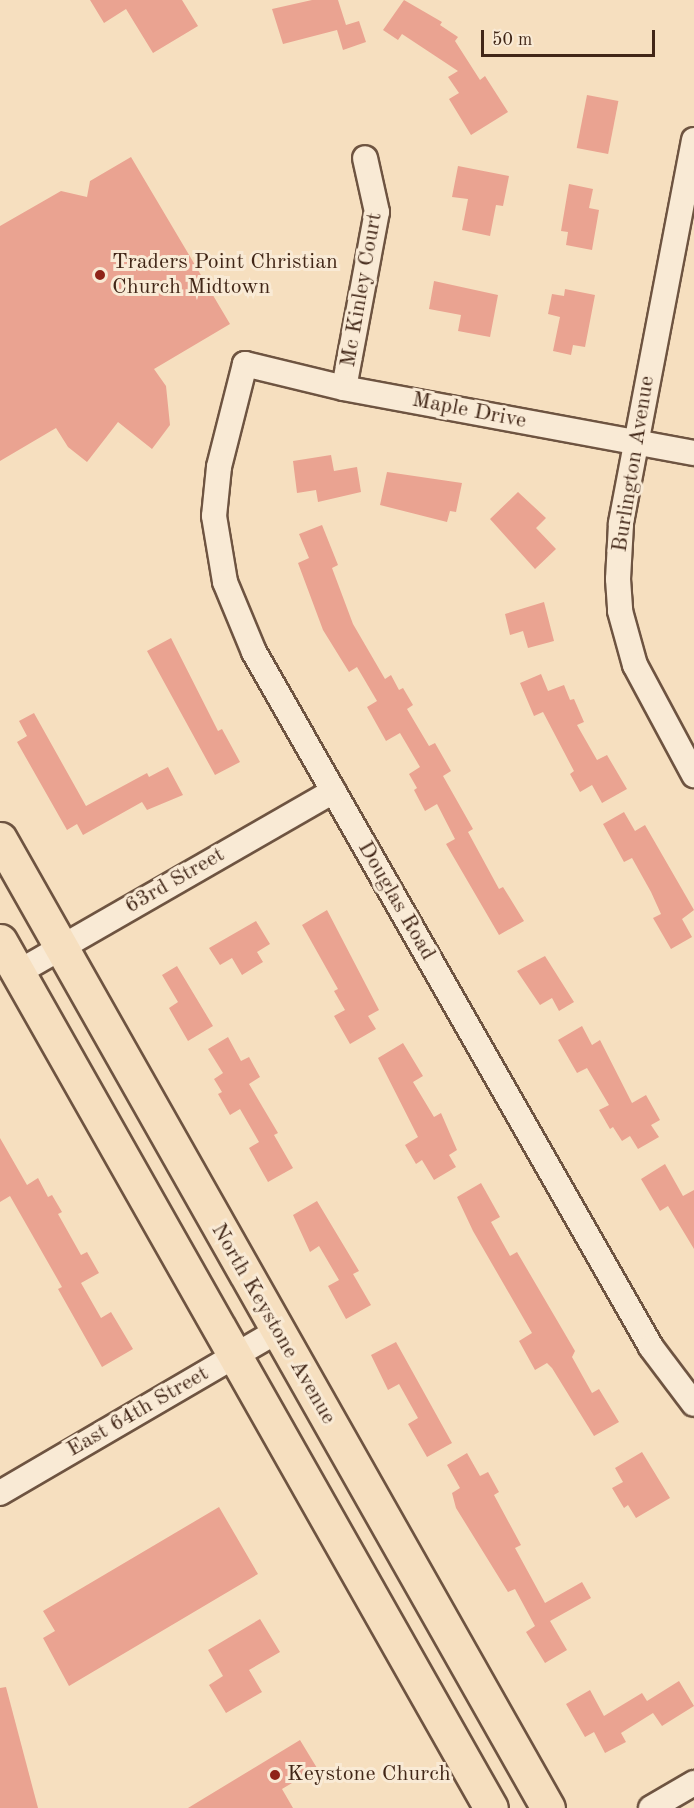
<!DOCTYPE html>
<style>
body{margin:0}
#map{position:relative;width:694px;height:1808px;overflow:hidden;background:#f6dfbf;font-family:"Old Standard TT",serif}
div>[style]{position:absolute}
.building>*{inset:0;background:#eaa391;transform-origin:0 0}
.roads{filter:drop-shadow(2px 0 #6e5441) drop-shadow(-2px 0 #6e5441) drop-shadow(0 2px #6e5441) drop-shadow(0 -2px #6e5441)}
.minor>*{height:24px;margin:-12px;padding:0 12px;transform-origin:12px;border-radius:12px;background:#f9ead5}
.primary>*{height:33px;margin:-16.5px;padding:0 16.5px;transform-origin:16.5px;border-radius:16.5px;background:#f6dfbf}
.dots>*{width:16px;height:16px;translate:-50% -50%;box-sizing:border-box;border:3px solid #f9ead5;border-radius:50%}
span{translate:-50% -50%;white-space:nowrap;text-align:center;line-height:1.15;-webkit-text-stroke:6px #f9ead5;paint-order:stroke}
.poi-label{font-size:22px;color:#412617}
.left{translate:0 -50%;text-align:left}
.street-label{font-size:22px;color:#412617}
.scale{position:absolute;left:481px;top:30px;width:174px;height:27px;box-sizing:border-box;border:3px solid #412617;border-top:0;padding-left:8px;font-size:18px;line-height:21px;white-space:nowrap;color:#412617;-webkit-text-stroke:4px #f9ead5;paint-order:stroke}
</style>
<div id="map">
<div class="building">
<i style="clip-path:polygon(90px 0,182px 0,198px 26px,153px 53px,126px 9px,104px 23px)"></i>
<i style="clip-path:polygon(312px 0,338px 0,346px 25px,359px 21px,366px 42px,343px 50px,337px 30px,283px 44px,272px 9px)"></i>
<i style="clip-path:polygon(404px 0,442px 22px,440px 25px,458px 37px,455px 41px,480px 80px,485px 76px,508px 112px,471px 135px,449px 99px,459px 93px,448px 77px,458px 71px,402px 34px,398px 40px,383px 30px)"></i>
<i style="left:587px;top:95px;width:32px;height:54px;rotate:11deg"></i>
<i style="clip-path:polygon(131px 157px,230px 324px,154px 369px,166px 386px,170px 425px,152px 449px,118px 422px,87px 462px,68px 447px,56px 428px,0 461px,0 226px,61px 191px,87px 197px,90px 181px)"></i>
<i style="clip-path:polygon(458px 166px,509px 176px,503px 206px,496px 205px,490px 236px,462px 230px,468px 199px,452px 197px)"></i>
<i style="clip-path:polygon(569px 184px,593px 189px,589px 208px,599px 210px,592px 250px,566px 245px,568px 232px,561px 231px)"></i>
<i style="clip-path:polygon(434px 281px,498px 295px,490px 337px,458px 331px,461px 315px,429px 309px)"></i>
<i style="clip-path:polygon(565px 289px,595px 295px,585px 347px,573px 345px,571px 355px,553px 351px,560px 317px,548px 314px,552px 294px,564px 296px)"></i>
<i style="clip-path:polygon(331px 455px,334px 471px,357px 467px,361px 492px,318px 502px,316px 490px,297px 493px,293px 461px)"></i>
<i style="clip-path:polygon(387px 472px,462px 483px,456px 512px,450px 511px,447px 522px,380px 505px)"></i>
<i style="clip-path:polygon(518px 492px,546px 518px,536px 528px,556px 549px,535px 569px,490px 519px)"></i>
<i style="clip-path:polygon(322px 525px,338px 565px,332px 568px,353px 624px,385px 679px,391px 675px,399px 690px,403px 688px,413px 705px,407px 709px,429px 746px,435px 743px,451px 771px,443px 776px,473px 829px,468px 832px,499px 889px,503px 887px,524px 921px,499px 935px,446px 844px,455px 839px,437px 804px,425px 811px,414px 790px,417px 788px,409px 774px,420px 767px,400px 733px,386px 741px,367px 707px,377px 701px,357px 667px,349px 672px,323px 630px,298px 563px,309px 558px,299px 534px)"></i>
<i style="clip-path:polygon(544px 602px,554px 641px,528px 648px,523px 631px,510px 635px,505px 614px)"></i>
<i style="clip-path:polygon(171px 638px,218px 731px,222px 729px,240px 762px,215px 775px,147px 651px)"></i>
<i style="clip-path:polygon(541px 674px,548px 691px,564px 685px,570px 700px,574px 699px,584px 722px,577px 725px,597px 760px,607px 755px,627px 789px,602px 803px,592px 785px,580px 792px,570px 774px,574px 771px,543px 712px,534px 716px,520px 683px)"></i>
<i style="clip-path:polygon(34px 713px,86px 806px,147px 773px,149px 777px,168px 767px,183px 795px,147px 810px,142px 802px,83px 835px,77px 824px,67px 830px,17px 742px,27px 736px,19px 721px)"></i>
<i style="clip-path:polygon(624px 812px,635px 831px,645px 825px,694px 910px,682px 919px,692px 937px,671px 949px,653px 918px,661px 914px,651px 892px,632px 858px,624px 862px,603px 824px)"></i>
<i style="clip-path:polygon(327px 910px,379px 1010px,368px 1016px,376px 1029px,350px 1044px,334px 1016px,345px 1010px,334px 991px,338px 989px,302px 925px)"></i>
<i style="clip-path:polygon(256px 921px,270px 944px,257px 952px,263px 962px,242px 975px,232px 958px,220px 965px,209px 948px)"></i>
<i style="clip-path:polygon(545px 956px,574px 1002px,559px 1011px,552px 998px,540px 1005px,517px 971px)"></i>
<i style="clip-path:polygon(177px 966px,213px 1026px,188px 1041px,169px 1008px,178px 1002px,162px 975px)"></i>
<i style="clip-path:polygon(582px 1026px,592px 1045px,600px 1040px,632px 1103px,646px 1095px,660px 1120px,651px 1125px,659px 1137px,638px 1149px,630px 1136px,622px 1141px,613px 1127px,610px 1129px,599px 1110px,609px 1105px,587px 1068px,577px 1073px,558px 1040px)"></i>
<i style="clip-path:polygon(228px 1037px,241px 1061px,249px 1057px,260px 1077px,249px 1084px,278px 1133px,274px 1135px,293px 1168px,268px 1182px,249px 1148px,259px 1142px,240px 1109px,230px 1115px,218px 1094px,222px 1092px,214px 1079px,223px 1073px,208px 1049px)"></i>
<i style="clip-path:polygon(403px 1043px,423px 1076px,413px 1082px,434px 1117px,441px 1113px,457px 1150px,449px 1155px,456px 1167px,434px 1180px,422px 1160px,416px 1164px,405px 1145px,418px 1137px,378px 1058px)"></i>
<i style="clip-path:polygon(0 1138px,27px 1185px,38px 1178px,48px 1197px,52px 1195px,62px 1212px,58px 1214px,81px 1255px,87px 1252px,99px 1273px,81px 1283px,101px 1318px,111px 1312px,133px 1349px,102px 1367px,58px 1289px,62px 1287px,10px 1196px,0 1202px)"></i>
<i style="clip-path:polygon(665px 1164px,683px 1196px,694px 1190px,694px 1249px,668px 1206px,660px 1211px,641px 1179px)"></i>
<i style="clip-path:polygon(481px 1183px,500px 1217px,491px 1222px,510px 1256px,517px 1252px,575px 1351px,572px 1357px,592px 1393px,599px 1389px,619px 1422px,594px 1436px,552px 1368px,547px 1363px,535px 1370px,519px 1341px,532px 1333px,473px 1231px,457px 1197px)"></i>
<i style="clip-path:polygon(317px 1201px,359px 1271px,353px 1274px,371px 1305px,346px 1319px,328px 1286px,339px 1280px,319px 1246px,310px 1252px,293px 1215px)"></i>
<i style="clip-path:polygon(396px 1342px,452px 1443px,427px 1457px,408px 1424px,418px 1418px,399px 1384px,388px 1390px,371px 1355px)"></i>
<i style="clip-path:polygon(642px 1452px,670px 1498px,636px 1518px,628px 1505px,624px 1508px,612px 1488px,623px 1482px,615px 1468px)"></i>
<i style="clip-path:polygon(467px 1453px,480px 1476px,488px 1472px,499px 1492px,494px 1495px,521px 1545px,515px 1548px,545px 1603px,582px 1582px,591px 1598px,550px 1621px,567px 1650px,545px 1663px,526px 1632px,535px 1626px,515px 1589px,508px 1592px,456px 1508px,452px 1493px,460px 1488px,447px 1465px)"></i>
<i style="clip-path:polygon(219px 1507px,258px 1574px,69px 1686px,43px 1638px,55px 1631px,43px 1611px)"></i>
<i style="clip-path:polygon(260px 1619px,280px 1652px,249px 1670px,262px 1692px,226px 1713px,209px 1685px,223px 1676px,208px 1650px)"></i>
<i style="clip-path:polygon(679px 1681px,694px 1706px,662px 1726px,653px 1713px,621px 1733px,626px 1742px,605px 1753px,594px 1732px,585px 1737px,566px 1704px,590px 1690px,604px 1716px,642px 1693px,647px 1701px)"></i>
<i style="clip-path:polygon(6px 1687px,38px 1808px,0 1808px,0 1688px)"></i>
<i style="clip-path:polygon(300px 1740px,317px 1768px,282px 1789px,293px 1808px,188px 1808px)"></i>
</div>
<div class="roads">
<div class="minor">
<i style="left:694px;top:140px;width:391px;rotate:100.8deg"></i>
<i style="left:621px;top:524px;width:55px;rotate:93.1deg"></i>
<i style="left:618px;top:579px;width:32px;rotate:86deg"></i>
<i style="left:620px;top:611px;width:56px;rotate:74.5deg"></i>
<i style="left:635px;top:665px;width:125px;rotate:61.8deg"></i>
<i style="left:344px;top:388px;width:179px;rotate:-79.4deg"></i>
<i style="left:377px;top:212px;width:55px;rotate:-102.5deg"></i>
<i style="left:694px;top:453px;width:356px;rotate:-169.5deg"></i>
<i style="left:344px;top:388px;width:102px;rotate:-166.4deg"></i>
<i style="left:245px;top:364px;width:106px;rotate:104.2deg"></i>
<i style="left:219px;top:467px;width:49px;rotate:95.8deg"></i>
<i style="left:214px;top:516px;width:67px;rotate:80.5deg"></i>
<i style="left:225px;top:582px;width:76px;rotate:67.5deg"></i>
<i style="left:254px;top:652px;width:800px;rotate:60.26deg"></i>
<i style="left:651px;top:1347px;width:71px;rotate:53deg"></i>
<i style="left:17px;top:973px;width:365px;rotate:-29.9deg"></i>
<i style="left:0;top:1493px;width:321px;rotate:-30.3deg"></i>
<i style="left:651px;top:1808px;width:50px;rotate:-30.2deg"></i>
</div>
<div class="primary">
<i style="left:0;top:839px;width:1113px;rotate:60.51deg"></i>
<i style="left:0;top:941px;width:996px;rotate:60.48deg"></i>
</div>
</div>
<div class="dots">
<i style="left:100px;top:275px;background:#8f2418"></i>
<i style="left:275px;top:1775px;background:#8f2418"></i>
</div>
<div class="poi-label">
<span class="left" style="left:112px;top:275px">Traders Point Christian<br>Church Midtown</span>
<span class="left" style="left:287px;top:1775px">Keystone Church</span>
</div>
<div class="street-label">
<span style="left:362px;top:290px;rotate:-80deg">Mc Kinley Court</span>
<span style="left:469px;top:411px;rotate:11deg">Maple Drive</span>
<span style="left:634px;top:464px;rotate:-81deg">Burlington Avenue</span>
<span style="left:175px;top:881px;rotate:-30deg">63rd Street</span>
<span style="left:396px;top:901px;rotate:60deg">Douglas Road</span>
<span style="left:273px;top:1324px;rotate:60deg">North Keystone Avenue</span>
<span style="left:138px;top:1412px;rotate:-30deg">East 64th Street</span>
</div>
<div class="scale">50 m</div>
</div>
